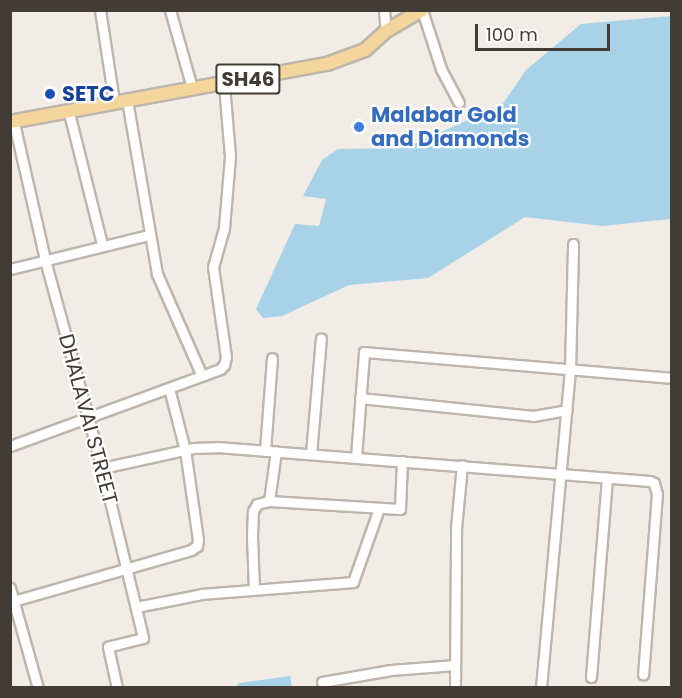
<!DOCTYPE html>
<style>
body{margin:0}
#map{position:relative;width:682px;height:698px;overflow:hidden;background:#f1ece5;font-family:Poppins,sans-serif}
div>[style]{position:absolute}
.water>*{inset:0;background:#a7d2e8}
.roads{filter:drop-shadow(2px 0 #beb6ac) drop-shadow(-2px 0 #beb6ac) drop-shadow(0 2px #beb6ac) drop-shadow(0 -2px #beb6ac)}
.minor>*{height:9px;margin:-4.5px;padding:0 4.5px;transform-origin:4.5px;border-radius:4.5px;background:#fff}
.major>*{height:12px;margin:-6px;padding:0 6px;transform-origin:6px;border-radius:6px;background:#f4d59b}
.dots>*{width:16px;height:16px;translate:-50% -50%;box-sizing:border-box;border:3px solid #fff;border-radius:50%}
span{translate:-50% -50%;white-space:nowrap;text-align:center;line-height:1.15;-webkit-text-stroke:4.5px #fff;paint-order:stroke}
.shield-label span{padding:2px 4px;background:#fff;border:2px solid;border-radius:4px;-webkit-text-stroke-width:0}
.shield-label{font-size:20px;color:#423c35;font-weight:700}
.transit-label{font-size:21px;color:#164399;font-weight:700}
.left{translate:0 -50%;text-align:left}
.shop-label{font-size:21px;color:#366cbe;font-weight:700}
.street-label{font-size:21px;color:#423c35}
.frame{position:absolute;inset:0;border:12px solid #423c35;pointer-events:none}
.scale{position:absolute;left:475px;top:24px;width:135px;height:27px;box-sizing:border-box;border:3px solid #423c35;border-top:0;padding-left:8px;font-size:18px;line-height:21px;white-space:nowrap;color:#423c35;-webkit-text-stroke:4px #fff;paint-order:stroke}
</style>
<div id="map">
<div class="water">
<i style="clip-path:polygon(671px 16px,671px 219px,602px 226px,525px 217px,428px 278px,349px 285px,282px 316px,263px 318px,256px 309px,295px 224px,319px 226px,326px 199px,303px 196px,322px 160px,338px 149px,405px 148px,502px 105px,526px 70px,581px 24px)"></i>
<i style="clip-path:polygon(290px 676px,292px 687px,236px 687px,239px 683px)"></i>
</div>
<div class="roads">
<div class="minor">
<i style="left:100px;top:10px;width:93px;rotate:81.3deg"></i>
<i style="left:170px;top:10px;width:81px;rotate:74.2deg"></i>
<i style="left:384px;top:10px;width:21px;rotate:85deg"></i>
<i style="left:422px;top:10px;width:62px;rotate:72.1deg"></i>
<i style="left:441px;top:69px;width:38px;rotate:62deg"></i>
<i style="left:127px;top:100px;width:177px;rotate:80.2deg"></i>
<i style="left:157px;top:274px;width:111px;rotate:66.2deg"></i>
<i style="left:69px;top:113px;width:135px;rotate:75.9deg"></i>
<i style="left:14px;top:123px;width:140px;rotate:77.2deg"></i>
<i style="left:45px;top:260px;width:216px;rotate:74.7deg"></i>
<i style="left:102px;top:468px;width:175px;rotate:76.4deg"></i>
<i style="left:143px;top:638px;width:36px;rotate:166deg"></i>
<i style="left:108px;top:647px;width:42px;rotate:77.6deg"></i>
<i style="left:10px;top:269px;width:142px;rotate:-13.8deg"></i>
<i style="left:360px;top:398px;width:174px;rotate:5.9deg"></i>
<i style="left:533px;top:416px;width:34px;rotate:-10deg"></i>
<i style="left:10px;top:446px;width:224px;rotate:-20.1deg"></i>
<i style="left:220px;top:369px;width:6px;rotate:-45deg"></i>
<i style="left:224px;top:365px;width:8px;rotate:-76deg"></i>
<i style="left:226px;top:357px;width:91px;rotate:-98.2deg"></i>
<i style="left:213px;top:267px;width:41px;rotate:-74.2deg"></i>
<i style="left:224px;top:228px;width:72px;rotate:-85.2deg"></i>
<i style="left:230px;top:156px;width:72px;rotate:-94.8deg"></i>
<i style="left:265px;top:451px;width:93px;rotate:-85.7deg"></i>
<i style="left:311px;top:454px;width:116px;rotate:-85.1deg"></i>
<i style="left:356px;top:457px;width:105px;rotate:-85.6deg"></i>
<i style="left:364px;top:352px;width:309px;rotate:4.8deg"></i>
<i style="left:102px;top:468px;width:93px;rotate:-12.4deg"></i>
<i style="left:193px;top:448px;width:24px;rotate:-2deg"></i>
<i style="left:217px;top:447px;width:434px;rotate:4.5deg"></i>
<i style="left:650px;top:481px;width:4px;rotate:27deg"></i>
<i style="left:654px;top:483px;width:11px;rotate:75deg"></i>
<i style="left:657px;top:494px;width:181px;rotate:94.4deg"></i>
<i style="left:269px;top:501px;width:50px;rotate:-82deg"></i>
<i style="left:10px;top:588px;width:104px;rotate:74.4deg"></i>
<i style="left:254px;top:589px;width:53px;rotate:-92.2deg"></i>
<i style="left:252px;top:536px;width:25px;rotate:-88deg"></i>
<i style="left:253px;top:511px;width:8px;rotate:-60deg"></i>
<i style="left:257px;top:504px;width:12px;rotate:-14deg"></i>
<i style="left:269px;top:501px;width:131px;rotate:3.5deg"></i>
<i style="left:400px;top:509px;width:48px;rotate:-87.6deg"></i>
<i style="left:10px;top:602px;width:188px;rotate:-16deg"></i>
<i style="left:191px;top:550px;width:7px;rotate:-34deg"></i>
<i style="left:197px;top:546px;width:6px;rotate:-81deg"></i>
<i style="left:198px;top:540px;width:91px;rotate:-98.2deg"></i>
<i style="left:185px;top:450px;width:64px;rotate:-104.5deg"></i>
<i style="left:136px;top:607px;width:67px;rotate:-11.1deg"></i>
<i style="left:202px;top:594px;width:151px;rotate:-4.5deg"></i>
<i style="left:353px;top:582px;width:78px;rotate:-70.6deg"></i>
<i style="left:591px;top:677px;width:200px;rotate:-85.4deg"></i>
<i style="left:322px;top:682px;width:70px;rotate:-9.9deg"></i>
<i style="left:391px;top:670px;width:64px;rotate:-4.5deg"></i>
<i style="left:455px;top:688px;width:160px;rotate:-89.6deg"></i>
<i style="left:456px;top:528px;width:63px;rotate:-84.6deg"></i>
<i style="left:541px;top:688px;width:319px;rotate:-84.8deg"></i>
<i style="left:570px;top:370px;width:126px;rotate:-88.6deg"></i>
</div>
<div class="major">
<i style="left:10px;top:122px;width:322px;rotate:-10.4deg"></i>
<i style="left:327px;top:64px;width:40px;rotate:-20.2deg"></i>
<i style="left:365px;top:50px;width:28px;rotate:-42deg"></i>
<i style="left:386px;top:31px;width:42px;rotate:-30.3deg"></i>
</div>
</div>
<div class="dots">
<i style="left:50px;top:94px;background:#1a4fb4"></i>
<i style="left:359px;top:127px;background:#3f7fe0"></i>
</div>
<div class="shield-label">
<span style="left:248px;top:79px">SH46</span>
</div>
<div class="transit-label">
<span class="left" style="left:62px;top:94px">SETC</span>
</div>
<div class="shop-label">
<span class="left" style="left:371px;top:127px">Malabar Gold<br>and Diamonds</span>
</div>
<div class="street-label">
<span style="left:88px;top:419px;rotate:75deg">DHALAVAI STREET</span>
</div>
<div class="frame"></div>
<div class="scale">100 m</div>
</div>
